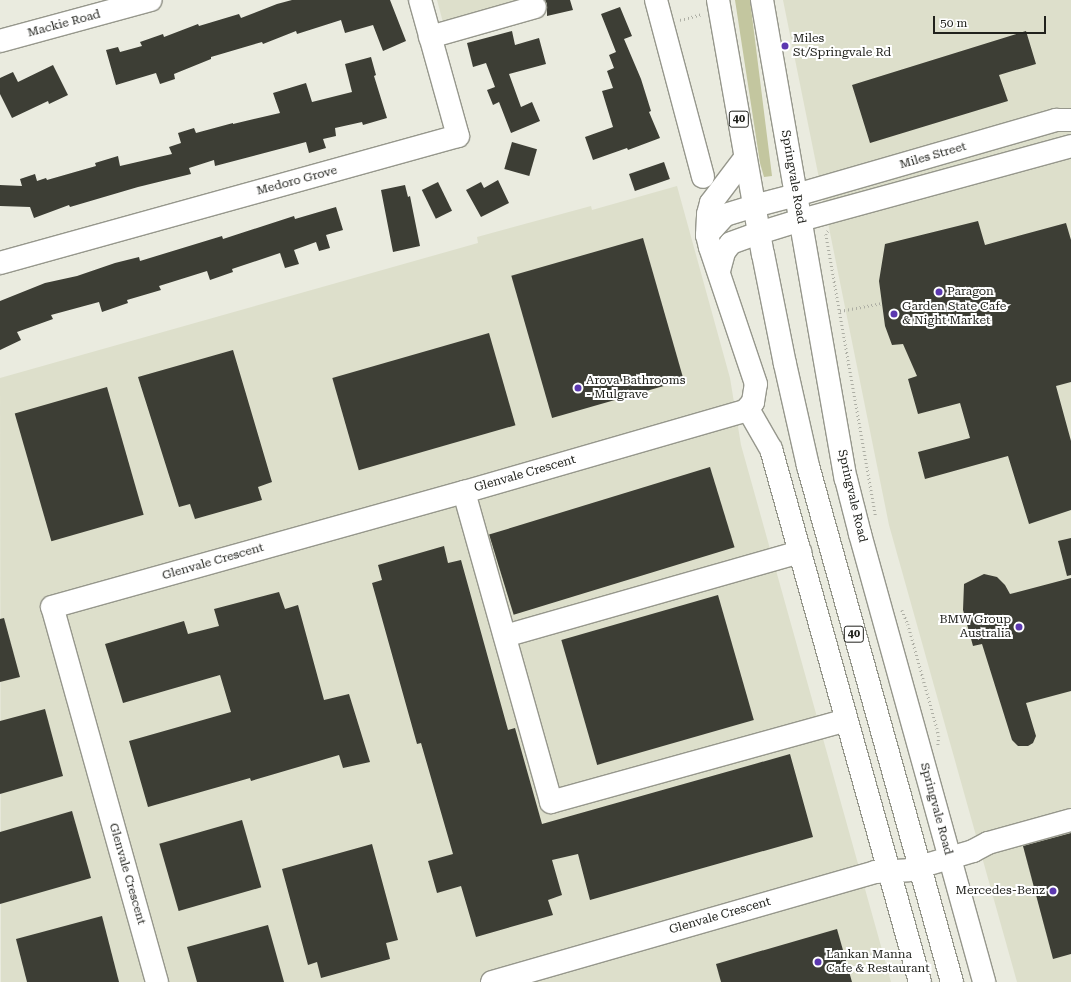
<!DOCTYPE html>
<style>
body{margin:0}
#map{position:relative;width:1071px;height:982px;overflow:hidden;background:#eaebdf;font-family:"Roboto Serif",serif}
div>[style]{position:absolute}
.built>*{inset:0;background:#dddfcb}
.green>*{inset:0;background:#c3c69f}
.building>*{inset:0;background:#3d3e35;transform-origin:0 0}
.path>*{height:2.5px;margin-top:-1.25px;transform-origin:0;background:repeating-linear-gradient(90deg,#adaea4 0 1px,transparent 0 4px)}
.roads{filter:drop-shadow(1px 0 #96978c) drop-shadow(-1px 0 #96978c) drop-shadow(0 1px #96978c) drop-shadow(0 -1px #96978c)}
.minor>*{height:22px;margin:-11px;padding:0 11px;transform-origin:11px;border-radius:11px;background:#fff}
.highway>*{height:22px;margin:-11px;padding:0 11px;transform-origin:11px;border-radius:11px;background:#fff}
.dots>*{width:11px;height:11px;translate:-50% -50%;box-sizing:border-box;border:2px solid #fff;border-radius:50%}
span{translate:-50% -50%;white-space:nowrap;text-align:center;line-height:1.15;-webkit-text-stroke:4px #fff;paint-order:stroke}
.shield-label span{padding:1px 3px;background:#fff;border:1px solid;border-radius:3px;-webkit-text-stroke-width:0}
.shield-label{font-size:11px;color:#21221d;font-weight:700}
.street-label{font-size:12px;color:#21221d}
.poi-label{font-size:12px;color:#21221d}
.left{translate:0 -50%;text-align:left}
.right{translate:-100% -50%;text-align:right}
.scale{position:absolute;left:933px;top:16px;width:113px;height:18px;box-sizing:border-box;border:2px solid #21221d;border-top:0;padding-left:5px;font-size:12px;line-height:14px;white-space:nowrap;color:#21221d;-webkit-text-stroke:3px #fff;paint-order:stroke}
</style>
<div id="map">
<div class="built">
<i style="clip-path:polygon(437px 0,537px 0,448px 41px)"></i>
<i style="clip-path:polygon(783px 0,1071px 0,1071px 982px,1017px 982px,889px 525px)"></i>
<i style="clip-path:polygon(677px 186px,730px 378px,741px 445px,891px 982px,1px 982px,0 378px,478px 243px,477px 237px,591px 206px,592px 210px)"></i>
</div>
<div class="green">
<i style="clip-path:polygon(735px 0,750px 0,772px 176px,764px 177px,760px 163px)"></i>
</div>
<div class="building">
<i style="clip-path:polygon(292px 0,390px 0,406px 41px,383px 51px,373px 25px,345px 33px,341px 20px,297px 34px,296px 31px,263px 44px,262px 42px,211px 57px,211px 59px,174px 74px,175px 79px,160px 84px,156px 73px,116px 85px,106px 50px,118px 47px,120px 52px,142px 46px,140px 42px,163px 34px,164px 37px,198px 24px,199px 26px,239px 14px,241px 18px,277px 4px)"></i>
<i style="clip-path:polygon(545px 0,570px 0,573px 10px,547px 16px,547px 4px)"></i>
<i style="clip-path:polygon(620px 7px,632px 36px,624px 39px,641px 79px,651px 111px,649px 112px,660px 138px,628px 150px,627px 148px,593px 160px,585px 137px,613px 127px,602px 91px,613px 88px,607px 71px,614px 68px,609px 55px,616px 52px,601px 14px)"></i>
<i style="clip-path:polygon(512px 31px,515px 45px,539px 38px,546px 64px,509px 74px,521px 107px,532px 102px,540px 121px,511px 133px,499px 102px,493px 105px,487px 90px,495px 87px,486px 63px,473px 67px,467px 43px)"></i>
<i style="clip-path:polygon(1026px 31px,1036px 64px,999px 75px,1008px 101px,870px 143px,852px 85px)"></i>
<i style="clip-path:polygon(371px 57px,376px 75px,374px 76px,387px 118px,363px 125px,362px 122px,335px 128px,336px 136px,323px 139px,326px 148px,309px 153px,306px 142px,215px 166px,214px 160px,189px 168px,191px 174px,138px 187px,70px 207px,69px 205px,34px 218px,30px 207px,0 206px,0 185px,22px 186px,20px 179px,35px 174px,37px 181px,46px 178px,47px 180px,96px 166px,95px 163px,118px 156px,120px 166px,172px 154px,169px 147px,181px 143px,178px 133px,194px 128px,196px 133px,233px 123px,233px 124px,280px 113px,273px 93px,306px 83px,312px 102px,352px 92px,345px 64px)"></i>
<i style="clip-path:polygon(53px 65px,68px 95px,49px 104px,48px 101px,12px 118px,0 94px,0 78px,13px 72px,18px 82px)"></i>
<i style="left:512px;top:142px;width:26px;height:28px;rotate:16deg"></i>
<i style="left:664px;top:162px;width:18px;height:37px;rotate:71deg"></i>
<i style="clip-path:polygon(498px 180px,509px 203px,481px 217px,466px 190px,481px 182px,484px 188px)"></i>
<i style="left:438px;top:182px;width:32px;height:18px;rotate:64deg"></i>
<i style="clip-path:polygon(405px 185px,408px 197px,410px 196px,420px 246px,393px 252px,381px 190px)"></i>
<i style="clip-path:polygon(336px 207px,343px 230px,326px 235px,330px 248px,319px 251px,316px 242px,294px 250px,299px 264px,285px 268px,280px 253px,232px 269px,233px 272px,210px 280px,207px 271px,159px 286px,161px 290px,127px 300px,128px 303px,102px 312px,99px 302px,51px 315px,53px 319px,17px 332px,21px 340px,0 350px,0 301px,45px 283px,77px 276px,115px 263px,139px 257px,140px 261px,222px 236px,223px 239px,294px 216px,295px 219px)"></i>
<i style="clip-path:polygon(978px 221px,985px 245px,1066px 223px,1071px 240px,1071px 382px,1056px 386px,1071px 441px,1071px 510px,1029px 524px,1008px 456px,925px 479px,918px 452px,970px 438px,960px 403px,918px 414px,908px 379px,917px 376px,903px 344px,892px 345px,885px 326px,879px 281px,885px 244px)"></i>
<i style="left:643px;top:238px;width:148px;height:137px;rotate:74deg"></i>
<i style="left:489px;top:333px;width:96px;height:163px;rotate:74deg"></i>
<i style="clip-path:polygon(233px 350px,272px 482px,258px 487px,262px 500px,195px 519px,190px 504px,179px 507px,138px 377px)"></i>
<i style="left:107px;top:387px;width:133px;height:96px;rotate:74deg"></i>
<i style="left:710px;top:467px;width:84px;height:231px;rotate:73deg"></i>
<i style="clip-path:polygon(1071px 538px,1071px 575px,1067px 576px,1058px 541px)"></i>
<i style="clip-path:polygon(444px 546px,448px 563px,461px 560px,508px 730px,515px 728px,542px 824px,790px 754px,813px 837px,590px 900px,578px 854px,552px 860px,562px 895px,548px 900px,553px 915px,476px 937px,461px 886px,437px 893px,428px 861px,453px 854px,421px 743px,417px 744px,372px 583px,382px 580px,378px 565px)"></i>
<i style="clip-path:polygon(984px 574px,997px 577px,1005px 585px,1010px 594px,1071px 578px,1071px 691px,1026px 703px,1036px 736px,1033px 743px,1028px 746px,1018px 746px,1012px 740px,982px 644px,973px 646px,963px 610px,964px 584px)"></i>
<i style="clip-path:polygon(279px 592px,285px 609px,298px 605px,324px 700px,349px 694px,370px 762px,343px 768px,339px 755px,251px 781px,250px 778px,148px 807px,129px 741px,231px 712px,220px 675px,123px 703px,105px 644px,184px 621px,188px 634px,219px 626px,214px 609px)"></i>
<i style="left:718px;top:595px;width:130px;height:163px;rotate:74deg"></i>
<i style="clip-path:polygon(4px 618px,20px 677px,0 682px,0 619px)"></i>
<i style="clip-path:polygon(45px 709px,63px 776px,0 794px,0 721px)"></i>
<i style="clip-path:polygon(72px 811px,91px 878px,0 904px,0 832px)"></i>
<i style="left:242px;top:820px;width:70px;height:86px;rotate:74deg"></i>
<i style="clip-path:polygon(1071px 833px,1071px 954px,1053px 959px,1023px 846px)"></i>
<i style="clip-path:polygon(372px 844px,398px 940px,386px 943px,390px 959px,321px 978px,317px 962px,308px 965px,282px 869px)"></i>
<i style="clip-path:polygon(102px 916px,119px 982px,27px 982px,16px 939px)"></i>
<i style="clip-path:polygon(268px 925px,284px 982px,197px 982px,187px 947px)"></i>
<i style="clip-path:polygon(837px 929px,852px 982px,721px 982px,716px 964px)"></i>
</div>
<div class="path">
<i style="left:680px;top:20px;width:23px;rotate:-15deg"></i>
<i style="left:828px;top:231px;width:4px;rotate:124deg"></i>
<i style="left:826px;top:234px;width:287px;rotate:80deg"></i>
<i style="left:840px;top:311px;width:43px;rotate:-10.8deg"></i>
<i style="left:902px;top:610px;width:15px;rotate:67deg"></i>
<i style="left:908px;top:624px;width:108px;rotate:74.4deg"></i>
<i style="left:937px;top:728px;width:8px;rotate:76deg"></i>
<i style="left:939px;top:736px;width:10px;rotate:96deg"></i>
</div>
<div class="roads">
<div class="minor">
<i style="left:656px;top:0;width:183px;rotate:75.1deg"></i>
<i style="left:430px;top:37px;width:109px;rotate:-15.9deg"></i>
<i style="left:0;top:41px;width:156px;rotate:-15.2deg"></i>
<i style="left:796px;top:195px;width:271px;rotate:-16.1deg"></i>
<i style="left:1056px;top:120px;width:15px"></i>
<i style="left:801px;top:220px;width:280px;rotate:-15.3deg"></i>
<i style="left:707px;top:235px;width:21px;rotate:-87deg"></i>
<i style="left:708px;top:214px;width:11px;rotate:-75deg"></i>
<i style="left:711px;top:203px;width:56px;rotate:-52.9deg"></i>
<i style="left:0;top:263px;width:475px;rotate:-15.5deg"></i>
<i style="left:458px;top:136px;width:141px;rotate:-105.6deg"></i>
<i style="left:719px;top:271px;width:20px;rotate:-75deg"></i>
<i style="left:724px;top:252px;width:11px;rotate:-52deg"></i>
<i style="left:731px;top:243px;width:30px;rotate:-20deg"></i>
<i style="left:748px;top:409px;width:46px;rotate:60.1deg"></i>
<i style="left:771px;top:449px;width:553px;rotate:74.38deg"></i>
<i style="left:464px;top:492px;width:322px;rotate:74.3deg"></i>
<i style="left:551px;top:802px;width:306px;rotate:-15.5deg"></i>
<i style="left:505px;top:636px;width:307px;rotate:-15.9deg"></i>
<i style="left:157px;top:982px;width:389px;rotate:-105.6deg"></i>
<i style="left:52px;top:607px;width:428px;rotate:-15.6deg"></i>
<i style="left:464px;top:492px;width:292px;rotate:-16.1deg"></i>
<i style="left:745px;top:411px;width:12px;rotate:-48deg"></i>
<i style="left:753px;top:402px;width:18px;rotate:-81deg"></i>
<i style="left:756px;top:384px;width:145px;rotate:-108.6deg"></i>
<i style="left:710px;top:247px;width:12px;rotate:-104deg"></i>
<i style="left:707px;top:235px;width:27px;rotate:-48deg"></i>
<i style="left:725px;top:215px;width:30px;rotate:-17deg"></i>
<i style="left:492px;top:982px;width:398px;rotate:-16deg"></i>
<i style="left:875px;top:872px;width:34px;rotate:-3deg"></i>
<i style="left:909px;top:870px;width:67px;rotate:-16.5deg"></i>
<i style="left:973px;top:851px;width:17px;rotate:-28deg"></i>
<i style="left:988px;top:843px;width:86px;rotate:-15.5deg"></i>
</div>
<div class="highway">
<i style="left:718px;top:0;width:258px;rotate:80deg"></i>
<i style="left:763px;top:254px;width:112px;rotate:78.7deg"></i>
<i style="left:785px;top:364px;width:105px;rotate:77.3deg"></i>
<i style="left:808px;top:466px;width:536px;rotate:74.41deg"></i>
<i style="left:762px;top:0;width:486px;rotate:80.1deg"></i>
<i style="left:846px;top:479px;width:57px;rotate:75.7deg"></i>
<i style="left:860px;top:534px;width:465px;rotate:74.5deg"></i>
<i style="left:754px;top:206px;width:43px;rotate:-14.7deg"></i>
<i style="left:759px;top:233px;width:44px;rotate:-17.2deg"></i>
</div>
</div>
<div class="dots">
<i style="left:785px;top:46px;background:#5c38b0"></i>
<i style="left:939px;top:292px;background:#5c38b0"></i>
<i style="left:894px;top:314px;background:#5c38b0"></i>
<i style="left:578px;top:388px;background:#5c38b0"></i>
<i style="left:1019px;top:627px;background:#5c38b0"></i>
<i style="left:1053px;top:891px;background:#5c38b0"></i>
<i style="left:818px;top:962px;background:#5c38b0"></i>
</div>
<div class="shield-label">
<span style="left:739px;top:119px">40</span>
<span style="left:854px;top:634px">40</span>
</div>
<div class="street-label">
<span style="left:64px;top:24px;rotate:-15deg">Mackie Road</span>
<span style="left:933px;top:156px;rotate:-16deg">Miles Street</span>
<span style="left:793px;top:177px;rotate:80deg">Springvale Road</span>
<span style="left:297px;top:181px;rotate:-15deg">Medoro Grove</span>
<span style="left:525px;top:474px;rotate:-16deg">Glenvale Crescent</span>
<span style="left:852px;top:496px;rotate:77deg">Springvale Road</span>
<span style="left:213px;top:562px;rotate:-16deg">Glenvale Crescent</span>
<span style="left:936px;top:809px;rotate:75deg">Springvale Road</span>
<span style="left:127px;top:874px;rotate:74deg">Glenvale Crescent</span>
<span style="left:720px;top:916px;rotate:-16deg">Glenvale Crescent</span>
</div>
<div class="poi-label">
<span class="left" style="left:793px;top:46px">Miles<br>St/Springvale Rd</span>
<span class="left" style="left:947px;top:292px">Paragon</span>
<span class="left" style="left:902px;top:314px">Garden State Cafe<br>&amp; Night Market</span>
<span class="left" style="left:586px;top:388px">Arova Bathrooms<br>- Mulgrave</span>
<span class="right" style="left:1011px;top:627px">BMW Group<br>Australia</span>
<span class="right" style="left:1045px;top:891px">Mercedes-Benz</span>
<span class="left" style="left:826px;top:962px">Lankan Manna<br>Cafe &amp; Restaurant</span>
</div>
<div class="scale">50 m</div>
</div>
